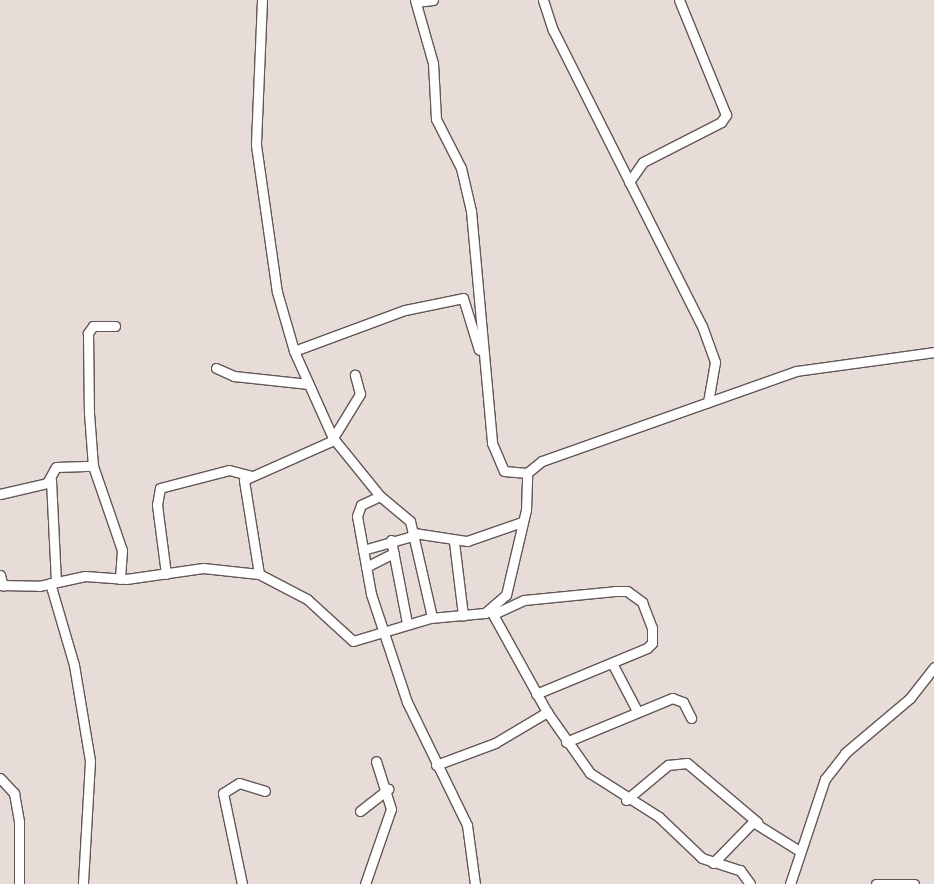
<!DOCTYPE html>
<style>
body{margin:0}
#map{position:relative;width:934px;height:884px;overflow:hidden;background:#e8dcd8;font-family:"Alegreya Sans",sans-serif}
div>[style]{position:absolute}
.roads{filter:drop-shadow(1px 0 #625755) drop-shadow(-1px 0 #625755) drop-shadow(0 1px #625755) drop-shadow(0 -1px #625755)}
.minor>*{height:9px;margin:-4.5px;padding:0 4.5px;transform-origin:4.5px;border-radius:4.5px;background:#fff}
span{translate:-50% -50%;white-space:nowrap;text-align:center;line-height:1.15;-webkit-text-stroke:4.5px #e8dcd8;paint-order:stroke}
</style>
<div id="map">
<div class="roads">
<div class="minor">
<i style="left:262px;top:0;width:145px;rotate:92.4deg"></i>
<i style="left:256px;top:145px;width:148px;rotate:81.9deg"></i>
<i style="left:277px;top:292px;width:61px;rotate:73.9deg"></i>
<i style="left:294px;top:351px;width:95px;rotate:65.9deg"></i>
<i style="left:333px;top:438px;width:75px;rotate:51deg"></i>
<i style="left:380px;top:496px;width:39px;rotate:40deg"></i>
<i style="left:410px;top:521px;width:98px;rotate:77.1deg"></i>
<i style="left:415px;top:0;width:66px;rotate:74.1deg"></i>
<i style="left:433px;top:63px;width:56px;rotate:86.9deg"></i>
<i style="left:436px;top:119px;width:55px;rotate:63deg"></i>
<i style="left:461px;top:168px;width:44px;rotate:76.9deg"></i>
<i style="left:471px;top:211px;width:233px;rotate:84.8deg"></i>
<i style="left:492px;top:443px;width:30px;rotate:67deg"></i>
<i style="left:504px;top:471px;width:23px;rotate:5deg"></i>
<i style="left:543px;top:0;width:32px;rotate:72deg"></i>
<i style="left:553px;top:30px;width:331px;rotate:63.3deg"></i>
<i style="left:702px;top:326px;width:38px;rotate:70deg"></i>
<i style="left:715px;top:362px;width:41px;rotate:99.9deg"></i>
<i style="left:416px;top:2px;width:17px;rotate:-7deg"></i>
<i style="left:629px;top:182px;width:24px;rotate:-55deg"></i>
<i style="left:643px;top:162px;width:88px;rotate:-27.1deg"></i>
<i style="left:721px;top:122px;width:9px;rotate:-54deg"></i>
<i style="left:726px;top:115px;width:124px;rotate:-112.2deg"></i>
<i style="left:115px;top:326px;width:22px;rotate:180deg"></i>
<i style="left:93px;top:326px;width:9px;rotate:126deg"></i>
<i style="left:88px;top:333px;width:80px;rotate:89.3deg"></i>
<i style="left:89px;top:413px;width:53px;rotate:85.7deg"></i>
<i style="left:93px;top:466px;width:89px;rotate:71deg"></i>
<i style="left:122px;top:550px;width:29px;rotate:94deg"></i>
<i style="left:294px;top:351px;width:118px;rotate:-20.3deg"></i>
<i style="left:405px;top:310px;width:59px;rotate:-11.7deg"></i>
<i style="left:463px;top:298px;width:54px;rotate:72.9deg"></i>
<i style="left:216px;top:368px;width:20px;rotate:24deg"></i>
<i style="left:234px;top:376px;width:75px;rotate:6.1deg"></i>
<i style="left:333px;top:438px;width:52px;rotate:-58.5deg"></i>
<i style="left:360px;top:394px;width:20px;rotate:-105deg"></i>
<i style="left:51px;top:480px;width:102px;rotate:87.2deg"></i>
<i style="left:0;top:494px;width:48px;rotate:-13.2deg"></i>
<i style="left:47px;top:483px;width:18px;rotate:-61deg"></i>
<i style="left:56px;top:467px;width:37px;rotate:-2deg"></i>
<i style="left:380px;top:496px;width:21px;rotate:155deg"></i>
<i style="left:361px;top:505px;width:12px;rotate:110deg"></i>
<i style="left:357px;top:516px;width:79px;rotate:79.8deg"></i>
<i style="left:371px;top:594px;width:114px;rotate:71.6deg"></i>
<i style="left:407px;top:702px;width:137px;rotate:64deg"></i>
<i style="left:467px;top:825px;width:60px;rotate:82.3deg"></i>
<i style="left:414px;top:533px;width:54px;rotate:8.6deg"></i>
<i style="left:467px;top:541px;width:58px;rotate:-19.1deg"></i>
<i style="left:391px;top:540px;width:85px;rotate:79.1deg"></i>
<i style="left:454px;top:542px;width:74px;rotate:83deg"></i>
<i style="left:363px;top:550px;width:55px;rotate:-15.8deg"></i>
<i style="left:366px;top:567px;width:31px;rotate:-27deg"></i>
<i style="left:166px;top:574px;width:70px;rotate:-97.4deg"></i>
<i style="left:157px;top:505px;width:17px;rotate:-80deg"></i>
<i style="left:160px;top:488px;width:71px;rotate:-14.6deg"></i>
<i style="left:229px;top:470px;width:23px;rotate:15deg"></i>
<i style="left:259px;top:574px;width:95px;rotate:-99.1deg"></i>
<i style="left:244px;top:480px;width:98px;rotate:-24deg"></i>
<i style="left:0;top:575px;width:11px;rotate:75deg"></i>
<i style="left:50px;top:583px;width:85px;rotate:73.7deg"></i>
<i style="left:74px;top:665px;width:97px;rotate:80.5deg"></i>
<i style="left:90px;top:761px;width:123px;rotate:93.3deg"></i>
<i style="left:0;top:585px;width:39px;rotate:1deg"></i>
<i style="left:39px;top:586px;width:47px;rotate:-12.3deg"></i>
<i style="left:85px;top:576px;width:41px;rotate:4.2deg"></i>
<i style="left:126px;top:579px;width:78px;rotate:-8.1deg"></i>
<i style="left:203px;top:568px;width:56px;rotate:6.1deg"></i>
<i style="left:259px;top:574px;width:54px;rotate:27.5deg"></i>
<i style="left:307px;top:599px;width:62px;rotate:42.4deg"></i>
<i style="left:353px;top:641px;width:80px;rotate:-16.6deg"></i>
<i style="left:430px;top:618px;width:55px;rotate:-5.2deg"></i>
<i style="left:485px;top:613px;width:28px;rotate:-41deg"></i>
<i style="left:506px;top:595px;width:87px;rotate:-76.8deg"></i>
<i style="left:526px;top:510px;width:37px;rotate:-88deg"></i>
<i style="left:527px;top:473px;width:19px;rotate:-39deg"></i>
<i style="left:542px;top:461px;width:269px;rotate:-19.5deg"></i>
<i style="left:796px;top:371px;width:139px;rotate:-7.8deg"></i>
<i style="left:491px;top:611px;width:115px;rotate:61deg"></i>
<i style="left:547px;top:712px;width:75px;rotate:54.8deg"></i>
<i style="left:590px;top:773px;width:82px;rotate:32.5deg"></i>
<i style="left:659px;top:817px;width:59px;rotate:43.6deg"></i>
<i style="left:702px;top:858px;width:40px;rotate:18deg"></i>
<i style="left:740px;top:870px;width:17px;rotate:54deg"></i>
<i style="left:496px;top:613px;width:31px;rotate:-25deg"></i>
<i style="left:524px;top:600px;width:91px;rotate:-5.6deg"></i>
<i style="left:615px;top:591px;width:12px"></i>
<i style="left:627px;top:591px;width:19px;rotate:36deg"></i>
<i style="left:642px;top:602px;width:28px;rotate:69deg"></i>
<i style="left:652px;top:628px;width:15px;rotate:90deg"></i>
<i style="left:652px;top:643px;width:7px;rotate:135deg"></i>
<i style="left:647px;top:648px;width:120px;rotate:157.5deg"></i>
<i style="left:612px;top:663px;width:52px;rotate:62.4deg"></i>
<i style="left:566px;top:742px;width:115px;rotate:-22.5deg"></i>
<i style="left:672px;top:698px;width:12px;rotate:20deg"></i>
<i style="left:683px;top:702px;width:18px;rotate:63deg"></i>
<i style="left:436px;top:765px;width:63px;rotate:-20.4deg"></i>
<i style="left:495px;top:743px;width:61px;rotate:-30.8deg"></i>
<i style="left:0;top:778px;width:21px;rotate:47deg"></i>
<i style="left:14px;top:793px;width:29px;rotate:80deg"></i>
<i style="left:19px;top:822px;width:62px;rotate:90deg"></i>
<i style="left:626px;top:800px;width:55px;rotate:-39.8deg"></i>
<i style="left:668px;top:765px;width:19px;rotate:-6deg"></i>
<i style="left:687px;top:763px;width:92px;rotate:40.1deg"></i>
<i style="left:360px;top:811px;width:36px;rotate:-38deg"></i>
<i style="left:713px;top:863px;width:57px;rotate:-45.7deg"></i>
<i style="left:753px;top:822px;width:53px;rotate:31.9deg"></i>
<i style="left:242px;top:884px;width:93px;rotate:-101.8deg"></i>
<i style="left:223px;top:793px;width:19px;rotate:-32deg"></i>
<i style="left:239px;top:783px;width:27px;rotate:17deg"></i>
<i style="left:365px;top:884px;width:79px;rotate:-70.9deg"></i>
<i style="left:391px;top:809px;width:50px;rotate:-107.4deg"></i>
<i style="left:790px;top:884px;width:111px;rotate:-71.6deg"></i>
<i style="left:825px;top:779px;width:33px;rotate:-52deg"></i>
<i style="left:845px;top:753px;width:85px;rotate:-40.2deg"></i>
<i style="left:910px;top:698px;width:39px;rotate:-52deg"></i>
<i style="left:876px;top:884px;width:38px"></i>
</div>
</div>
</div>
